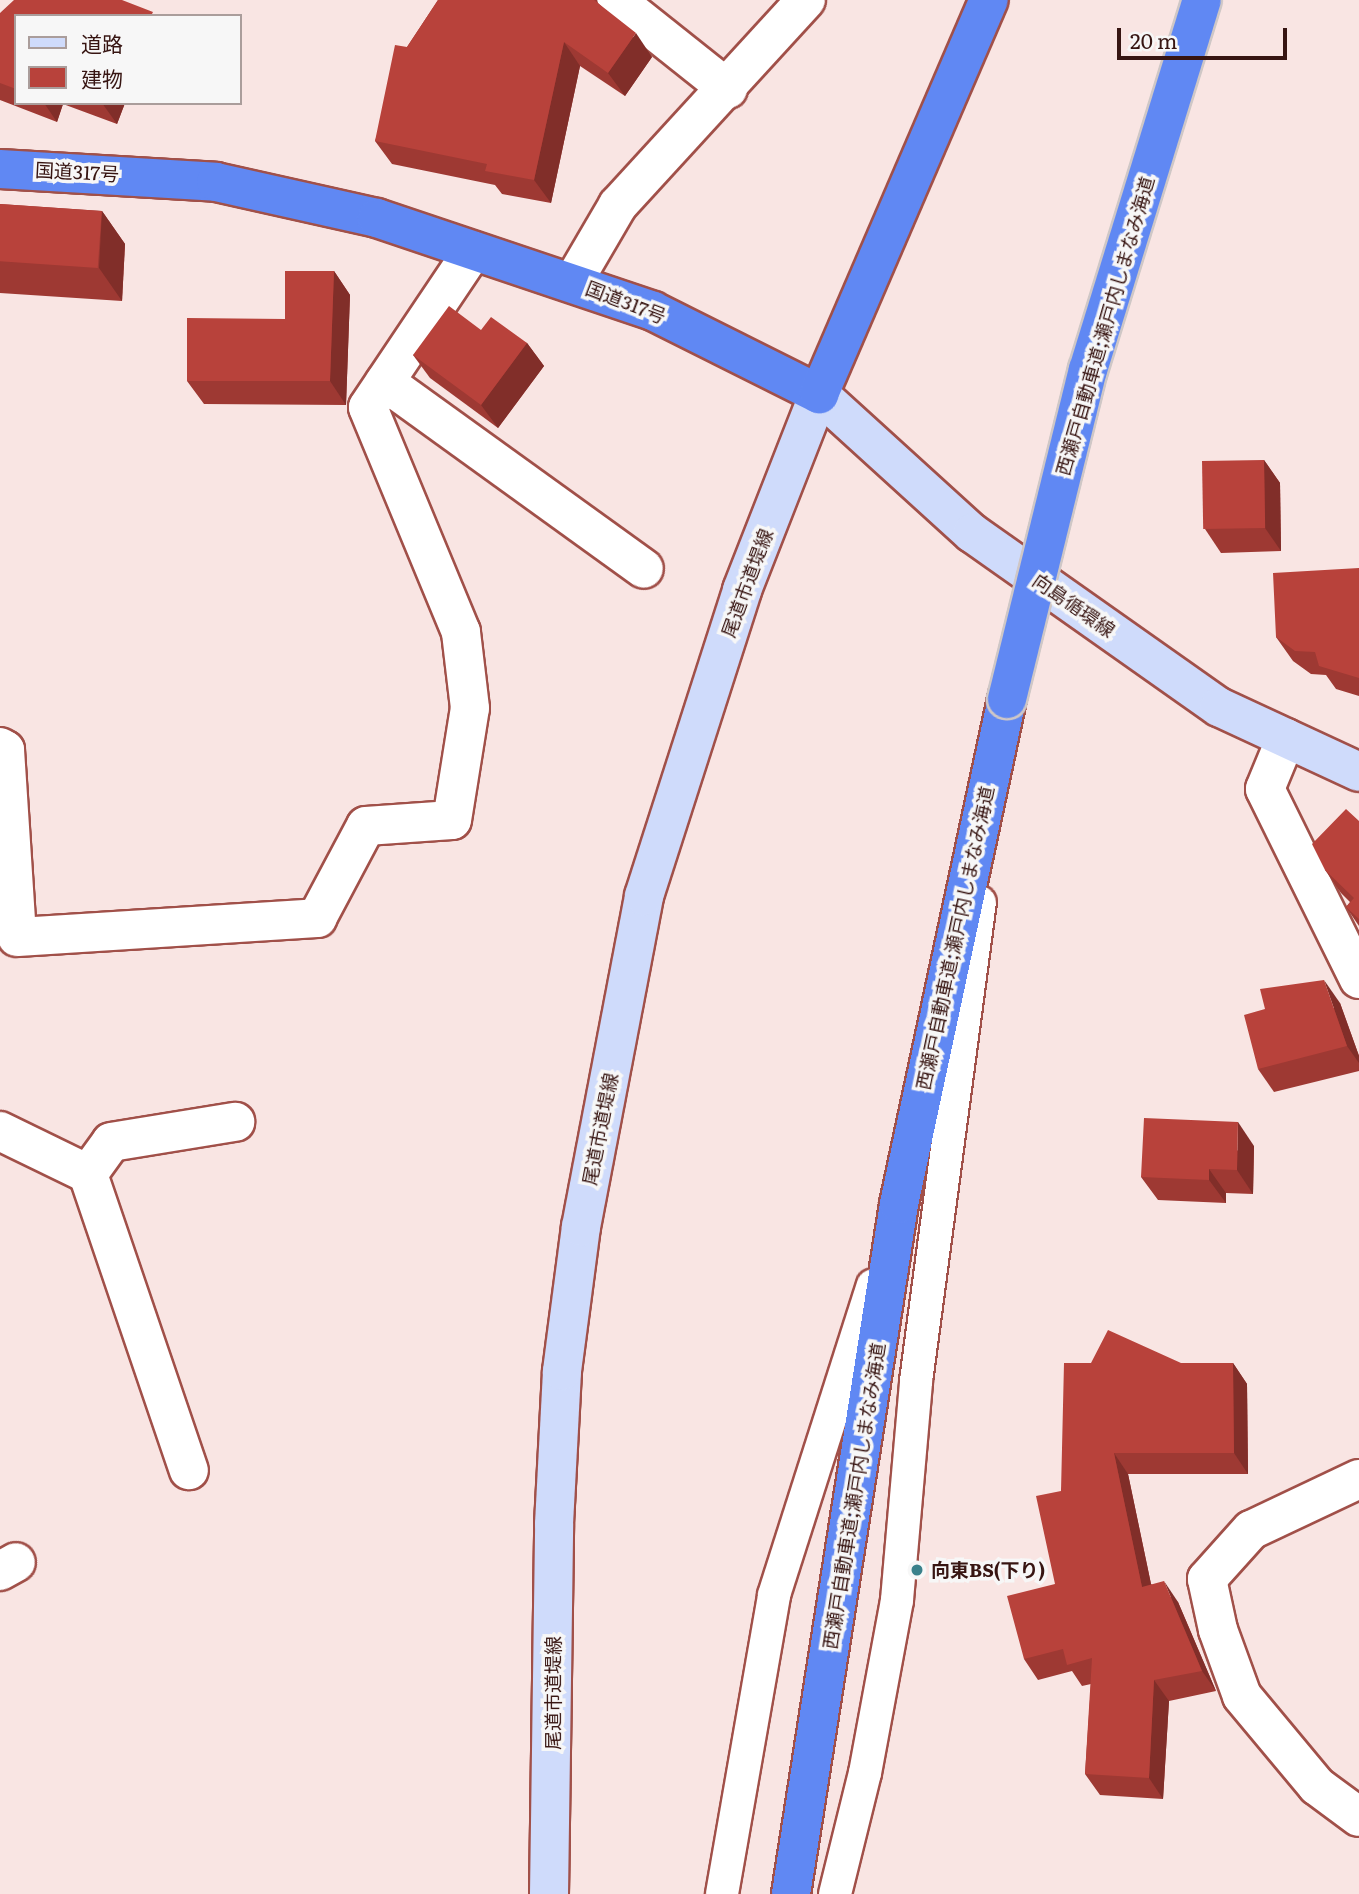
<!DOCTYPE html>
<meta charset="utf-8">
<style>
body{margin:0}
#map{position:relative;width:1359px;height:1894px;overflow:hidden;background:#f9e5e3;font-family:Literata,"Noto Sans JP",serif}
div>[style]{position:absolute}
.roads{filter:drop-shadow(2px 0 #a15049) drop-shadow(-2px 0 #a15049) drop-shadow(0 2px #a15049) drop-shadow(0 -2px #a15049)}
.lane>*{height:32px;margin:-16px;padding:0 16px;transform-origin:16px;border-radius:16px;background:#fff}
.street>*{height:38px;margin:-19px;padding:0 19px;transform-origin:19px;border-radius:19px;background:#fff}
.secondary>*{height:38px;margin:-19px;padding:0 19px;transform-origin:19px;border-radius:19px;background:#cfdbfb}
.highway>*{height:38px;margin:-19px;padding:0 19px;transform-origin:19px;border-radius:19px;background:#6088f3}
.bridges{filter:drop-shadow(2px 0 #cfc7c6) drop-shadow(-2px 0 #cfc7c6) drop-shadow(0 2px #cfc7c6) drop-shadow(0 -2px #cfc7c6)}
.highway-bridge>*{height:38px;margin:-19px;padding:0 19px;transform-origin:19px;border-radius:19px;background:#6088f3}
.wall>*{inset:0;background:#9e3933}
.shaded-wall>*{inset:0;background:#812e29}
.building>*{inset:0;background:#b8423b;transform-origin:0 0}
.dots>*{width:19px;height:19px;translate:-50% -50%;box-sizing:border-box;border:4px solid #f7f7f7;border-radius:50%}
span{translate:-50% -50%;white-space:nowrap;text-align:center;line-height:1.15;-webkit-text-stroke:7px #f7f7f7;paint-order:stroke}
.street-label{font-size:19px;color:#371512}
.poi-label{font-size:19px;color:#371512;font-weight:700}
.left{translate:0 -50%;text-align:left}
.legend{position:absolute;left:14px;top:14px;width:228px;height:91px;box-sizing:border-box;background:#f7f7f7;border:2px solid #aa9d9b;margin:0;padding:9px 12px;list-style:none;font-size:21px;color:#371512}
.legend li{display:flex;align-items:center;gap:14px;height:35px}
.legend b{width:35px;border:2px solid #aa9d9b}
.scale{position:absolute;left:1117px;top:28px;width:170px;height:32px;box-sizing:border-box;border:4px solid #371512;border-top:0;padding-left:9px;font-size:21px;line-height:24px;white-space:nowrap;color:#371512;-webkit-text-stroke:5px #f7f7f7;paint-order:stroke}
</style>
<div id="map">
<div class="roads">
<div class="lane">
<i style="left:722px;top:1894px;width:303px;rotate:-80.1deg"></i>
<i style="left:774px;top:1595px;width:325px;rotate:-72.3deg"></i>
<i style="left:835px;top:1894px;width:125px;rotate:-76.1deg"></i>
<i style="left:865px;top:1773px;width:176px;rotate:-79.5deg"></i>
<i style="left:897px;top:1600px;width:220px;rotate:-85deg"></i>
<i style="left:916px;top:1381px;width:483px;rotate:-82.4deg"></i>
</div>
<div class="street">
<i style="left:616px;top:0;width:143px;rotate:38.5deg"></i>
<i style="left:573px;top:282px;width:89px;rotate:-59.7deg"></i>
<i style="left:618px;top:205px;width:278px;rotate:-47.5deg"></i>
<i style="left:385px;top:382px;width:319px;rotate:35.8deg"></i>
<i style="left:1286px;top:738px;width:55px;rotate:112.4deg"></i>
<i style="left:1265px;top:789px;width:212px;rotate:63.7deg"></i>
<i style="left:0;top:747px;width:6px;rotate:31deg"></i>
<i style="left:5px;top:750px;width:187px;rotate:86.3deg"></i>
<i style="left:17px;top:937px;width:301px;rotate:-3.6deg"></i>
<i style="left:317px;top:918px;width:104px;rotate:-62deg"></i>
<i style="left:366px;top:826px;width:86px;rotate:-4deg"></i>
<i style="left:452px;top:820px;width:113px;rotate:-80.9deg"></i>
<i style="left:470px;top:708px;width:77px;rotate:-96.8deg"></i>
<i style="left:461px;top:632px;width:243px;rotate:-112.5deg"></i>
<i style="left:368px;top:407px;width:188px;rotate:-56.1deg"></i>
<i style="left:0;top:1131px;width:98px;rotate:26deg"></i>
<i style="left:88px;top:1174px;width:313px;rotate:71.2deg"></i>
<i style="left:88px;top:1174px;width:39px;rotate:-54deg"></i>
<i style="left:111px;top:1142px;width:126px;rotate:-9.2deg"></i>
<i style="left:1359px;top:1479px;width:119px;rotate:154.7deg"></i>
<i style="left:1251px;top:1530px;width:66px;rotate:131.9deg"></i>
<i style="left:1207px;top:1579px;width:52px;rotate:77.8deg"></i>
<i style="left:1218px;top:1630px;width:70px;rotate:70deg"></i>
<i style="left:1242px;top:1696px;width:117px;rotate:50.2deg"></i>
<i style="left:1317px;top:1786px;width:52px;rotate:36.4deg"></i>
<i style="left:0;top:1571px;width:18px;rotate:-29deg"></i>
</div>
<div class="secondary">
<i style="left:549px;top:1894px;width:370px;rotate:-89.2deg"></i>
<i style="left:554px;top:1524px;width:153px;rotate:-87deg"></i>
<i style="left:562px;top:1371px;width:145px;rotate:-82.5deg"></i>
<i style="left:581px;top:1227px;width:337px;rotate:-79.2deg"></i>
<i style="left:644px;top:896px;width:321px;rotate:-72.2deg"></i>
<i style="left:742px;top:590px;width:211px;rotate:-68.6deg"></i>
<i style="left:819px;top:394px;width:207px;rotate:42.3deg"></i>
<i style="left:972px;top:533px;width:302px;rotate:35.2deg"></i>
<i style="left:1219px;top:707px;width:154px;rotate:24.9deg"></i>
</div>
<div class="highway">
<i style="left:0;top:169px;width:216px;rotate:3.4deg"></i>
<i style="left:216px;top:182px;width:165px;rotate:12.6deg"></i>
<i style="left:377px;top:218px;width:291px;rotate:18.6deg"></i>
<i style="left:653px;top:311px;width:186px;rotate:26.6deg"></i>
<i style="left:819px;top:394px;width:429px;rotate:-66.7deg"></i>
<i style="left:791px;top:1894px;width:698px;rotate:-81.1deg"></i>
<i style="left:899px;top:1204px;width:516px;rotate:-77.93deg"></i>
</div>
</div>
<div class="bridges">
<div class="highway-bridge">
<i style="left:1007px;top:699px;width:339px;rotate:-76.2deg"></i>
<i style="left:1088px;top:370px;width:387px;rotate:-72.9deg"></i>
</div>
</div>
<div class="wall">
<i style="clip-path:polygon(438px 0,597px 0,598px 3px,652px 57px,625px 96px,580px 66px,551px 203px,502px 194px,495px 185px,392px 164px,375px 141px,407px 47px)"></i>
<i style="clip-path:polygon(0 13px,16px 16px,16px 103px,125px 103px,117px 124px,63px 104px,57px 122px,0 100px)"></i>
<i style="clip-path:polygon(0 204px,102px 211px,125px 244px,122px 301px,0 293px)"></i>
<i style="clip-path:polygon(334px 271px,350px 295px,346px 405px,204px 404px,187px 381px,285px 319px)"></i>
<i style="clip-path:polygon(481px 330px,527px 343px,544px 366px,498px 428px,430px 378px,413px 355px)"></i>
<i style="clip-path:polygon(1264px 460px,1280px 483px,1281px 551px,1221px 553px,1205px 529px)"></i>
<i style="clip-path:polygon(1359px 568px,1359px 696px,1336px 689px,1326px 675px,1311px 674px,1293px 661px,1276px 637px)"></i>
<i style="clip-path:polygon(1359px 821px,1359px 926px,1346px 907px,1350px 902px,1341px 893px,1325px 870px)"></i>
<i style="clip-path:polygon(1340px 1003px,1359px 1056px,1359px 1071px,1274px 1092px,1258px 1069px)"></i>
<i style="clip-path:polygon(1254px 1146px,1253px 1194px,1226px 1193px,1226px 1203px,1158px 1200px,1141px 1177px)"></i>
<i style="clip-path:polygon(1091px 1363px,1233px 1363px,1247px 1384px,1248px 1474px,1128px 1474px,1151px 1584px,1178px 1602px,1216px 1691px,1169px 1701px,1163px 1799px,1100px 1795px,1085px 1774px,1091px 1684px,1082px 1686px,1072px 1671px,1038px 1680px,1024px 1659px,1055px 1584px,1061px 1491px)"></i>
</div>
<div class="shaded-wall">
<i style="clip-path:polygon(636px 33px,652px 57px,625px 96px,608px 73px)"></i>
<i style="clip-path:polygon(564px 42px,580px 66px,551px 203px,534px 180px)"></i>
<i style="clip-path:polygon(44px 103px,63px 104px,57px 122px)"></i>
<i style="clip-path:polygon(102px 103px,125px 103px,117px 124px)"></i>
<i style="clip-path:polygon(102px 211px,125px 244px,122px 301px,99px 268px)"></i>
<i style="clip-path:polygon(334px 271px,350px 295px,346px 405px,330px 381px)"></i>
<i style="clip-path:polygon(527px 343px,544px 366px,498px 428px,481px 405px)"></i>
<i style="clip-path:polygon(1264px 460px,1280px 483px,1281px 551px,1265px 528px)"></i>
<i style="clip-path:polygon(1324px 980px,1340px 1003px,1359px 1056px,1359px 1063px,1347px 1046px)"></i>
<i style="clip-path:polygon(1238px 1122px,1254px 1146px,1253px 1194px,1237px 1170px)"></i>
<i style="clip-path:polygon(1209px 1169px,1226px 1193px,1226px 1203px,1209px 1180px)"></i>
<i style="clip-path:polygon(1233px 1363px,1247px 1384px,1248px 1474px,1234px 1453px)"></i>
<i style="clip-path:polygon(1114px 1453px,1128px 1474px,1156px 1608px,1142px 1587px)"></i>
<i style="clip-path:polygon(1164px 1581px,1178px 1602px,1216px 1691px,1202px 1671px)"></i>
<i style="clip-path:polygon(1154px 1680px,1169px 1701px,1163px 1799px,1149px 1778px)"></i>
</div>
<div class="building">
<i style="clip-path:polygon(14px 0,122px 0,153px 12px,151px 16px,16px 16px,16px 89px,0 83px,0 13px)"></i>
<i style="clip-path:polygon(438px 0,594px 0,636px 33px,608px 73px,564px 42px,534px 180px,485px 171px,487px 164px,375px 141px,395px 45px,407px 47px)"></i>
<i style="left:0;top:204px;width:102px;height:57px;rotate:4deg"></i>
<i style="clip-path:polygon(285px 271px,334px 271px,330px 381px,187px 381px,187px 318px,285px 319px)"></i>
<i style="clip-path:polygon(449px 306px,481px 330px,491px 317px,527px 343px,481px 405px,413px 355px)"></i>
<i style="left:1264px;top:460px;width:68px;height:62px;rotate:89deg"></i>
<i style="clip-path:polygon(1359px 568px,1359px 678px,1319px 666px,1315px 652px,1295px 651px,1276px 637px,1273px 573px)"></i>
<i style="clip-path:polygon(1346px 809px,1359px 821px,1359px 919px,1346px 907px,1354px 898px,1325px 870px,1312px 844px)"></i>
<i style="clip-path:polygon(1324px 980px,1347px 1046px,1258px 1069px,1244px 1015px,1265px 1009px,1260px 989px)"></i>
<i style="clip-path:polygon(1144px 1118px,1238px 1122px,1237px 1170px,1209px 1169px,1209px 1180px,1141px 1177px)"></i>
<i style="clip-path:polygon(1108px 1330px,1181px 1363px,1233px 1363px,1234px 1453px,1114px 1453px,1142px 1587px,1164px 1581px,1202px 1671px,1154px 1680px,1149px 1778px,1085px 1774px,1092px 1658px,1067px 1665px,1063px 1649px,1024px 1659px,1007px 1596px,1055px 1584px,1036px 1496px,1061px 1491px,1064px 1363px,1091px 1363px)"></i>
</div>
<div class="dots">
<i style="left:917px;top:1570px;background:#3a818b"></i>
</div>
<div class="street-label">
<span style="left:77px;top:172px;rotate:3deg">国道317号</span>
<span style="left:626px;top:302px;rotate:21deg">国道317号</span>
<span style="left:1105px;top:326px;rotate:-74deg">西瀬戸自動車道;瀬戸内しまなみ海道</span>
<span style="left:747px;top:583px;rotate:-70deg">尾道市道堤線</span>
<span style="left:1074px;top:605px;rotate:35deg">向島循環線</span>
<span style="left:955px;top:938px;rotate:-78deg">西瀬戸自動車道;瀬戸内しまなみ海道</span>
<span style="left:600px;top:1129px;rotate:-79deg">尾道市道堤線</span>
<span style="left:854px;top:1496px;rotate:-81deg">西瀬戸自動車道;瀬戸内しまなみ海道</span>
<span style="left:553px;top:1693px;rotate:-90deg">尾道市道堤線</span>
</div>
<div class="poi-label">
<span class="left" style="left:931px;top:1570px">向東BS(下り)</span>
</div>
<ul class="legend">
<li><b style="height:9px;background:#cfdbfb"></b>道路</li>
<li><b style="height:19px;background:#b8423b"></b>建物</li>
</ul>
<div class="scale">20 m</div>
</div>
